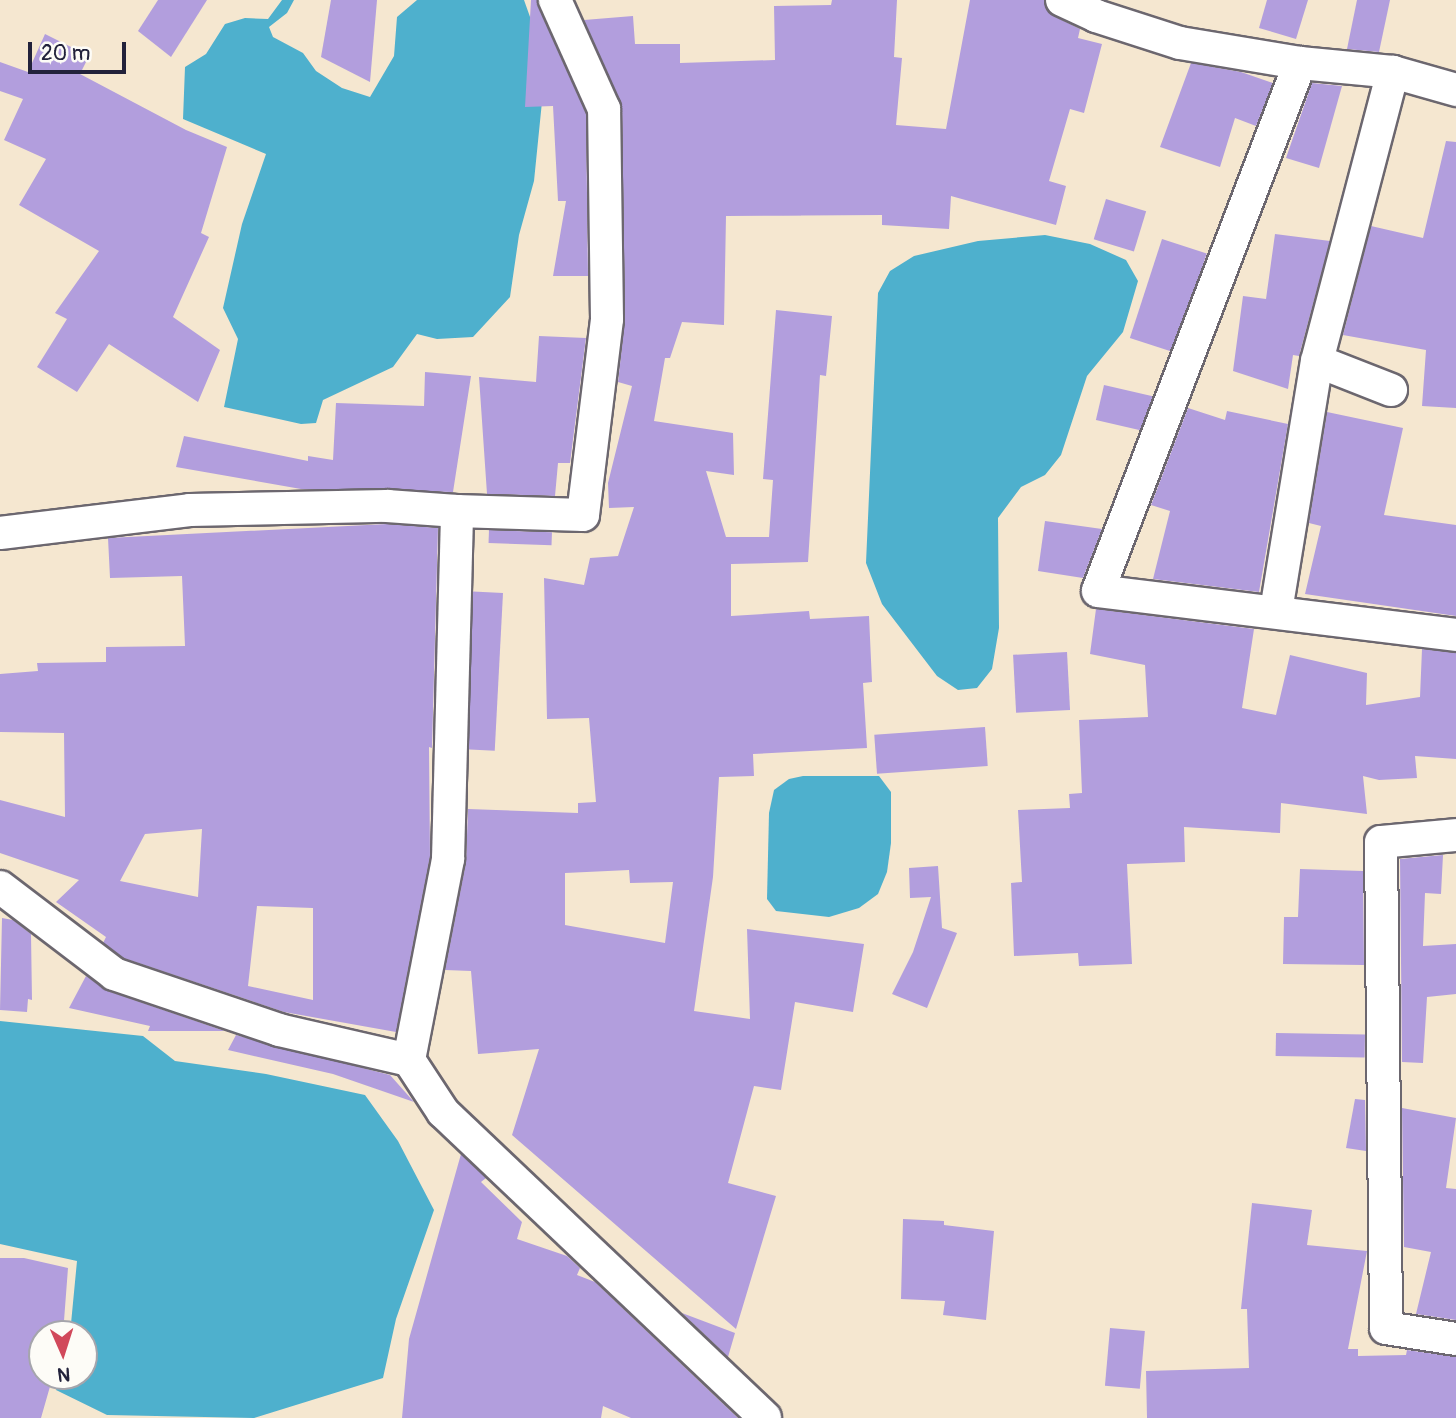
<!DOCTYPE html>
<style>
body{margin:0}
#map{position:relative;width:1456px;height:1418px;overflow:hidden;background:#f5e7d0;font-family:Pangolin,sans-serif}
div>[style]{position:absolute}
.water>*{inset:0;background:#4eb0cd}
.building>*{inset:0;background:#b29edd;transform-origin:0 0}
.roads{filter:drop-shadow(2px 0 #6c676f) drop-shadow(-2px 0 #6c676f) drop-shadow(0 2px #6c676f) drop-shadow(0 -2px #6c676f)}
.minor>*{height:32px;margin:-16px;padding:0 16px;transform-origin:16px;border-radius:16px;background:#fff}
span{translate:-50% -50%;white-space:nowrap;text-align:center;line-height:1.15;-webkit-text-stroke:6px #fdfcf7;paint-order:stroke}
.north{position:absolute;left:28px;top:1320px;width:70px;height:70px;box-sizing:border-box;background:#fdfcf7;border:2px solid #a5a5ac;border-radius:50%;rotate:177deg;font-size:19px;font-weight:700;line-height:28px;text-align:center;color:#22223b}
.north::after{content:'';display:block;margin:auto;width:24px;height:32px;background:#d1495b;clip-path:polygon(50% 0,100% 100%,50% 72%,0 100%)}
.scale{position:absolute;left:28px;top:42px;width:98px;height:32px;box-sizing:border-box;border:4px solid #22223b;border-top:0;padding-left:9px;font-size:21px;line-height:24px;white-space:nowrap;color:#22223b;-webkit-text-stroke:5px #fdfcf7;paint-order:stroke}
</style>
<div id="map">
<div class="water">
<i style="clip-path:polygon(282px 0,294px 0,287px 13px,269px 27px,273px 37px,303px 53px,316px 71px,342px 88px,370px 97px,394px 56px,397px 17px,417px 0,524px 0,546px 62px,534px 181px,519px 235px,510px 297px,473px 337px,437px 339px,417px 334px,393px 367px,323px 400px,316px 423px,301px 424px,224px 407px,238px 339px,223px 308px,242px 224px,266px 154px,183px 119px,185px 67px,206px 54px,225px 24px,245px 18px,268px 19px)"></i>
<i style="clip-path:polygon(1045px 235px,1090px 244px,1126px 260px,1138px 281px,1123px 332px,1087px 376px,1061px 455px,1045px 475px,1021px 487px,998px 518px,999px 628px,992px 669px,977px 688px,958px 690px,937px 676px,882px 604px,866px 563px,878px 293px,890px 271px,914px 256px,978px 241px)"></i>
<i style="clip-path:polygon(803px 776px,879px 776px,891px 792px,891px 843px,887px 872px,878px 894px,859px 908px,829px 917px,776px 911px,767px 899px,769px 813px,774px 790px,789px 779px)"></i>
<i style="clip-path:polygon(0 1021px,143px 1036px,175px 1061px,266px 1074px,365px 1095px,398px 1141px,434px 1210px,396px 1319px,383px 1378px,254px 1418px,107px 1415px,56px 1390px,60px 1376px,84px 1376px,84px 1334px,70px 1334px,77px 1261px,0 1244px)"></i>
</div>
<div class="building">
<i style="clip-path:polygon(158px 0,207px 0,171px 57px,138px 31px)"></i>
<i style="clip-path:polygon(331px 0,377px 0,370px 82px,321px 57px)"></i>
<i style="clip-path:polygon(531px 0,537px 0,586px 113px,588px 276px,553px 276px,566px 201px,558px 201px,553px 106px,525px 107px)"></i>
<i style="clip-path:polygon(evenodd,832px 0,897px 0,894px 57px,902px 58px,896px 125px,946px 129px,970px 0,1044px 0,1054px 16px,1080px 29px,1078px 38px,1102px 44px,1084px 113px,1070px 109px,1049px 181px,1066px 186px,1056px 225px,951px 196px,949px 229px,882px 225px,882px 215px,726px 216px,724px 325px,682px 322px,670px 358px,665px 358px,654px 421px,733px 433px,734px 475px,706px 471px,726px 537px,769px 537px,773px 480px,763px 479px,776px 310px,832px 316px,826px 376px,820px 375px,808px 562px,731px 564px,731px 616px,809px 611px,810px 619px,869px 616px,872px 682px,863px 683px,867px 748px,753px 754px,754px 776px,719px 777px,713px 877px,694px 1011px,750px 1019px,747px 929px,864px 944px,853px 1012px,795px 1002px,781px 1090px,754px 1086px,728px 1183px,776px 1196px,736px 1329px,512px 1135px,539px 1049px,478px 1054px,471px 971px,445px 970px,466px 862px,468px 809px,578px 813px,578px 803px,596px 802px,589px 718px,547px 719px,544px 578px,584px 585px,590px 558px,618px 556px,634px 507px,609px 508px,608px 483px,632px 386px,618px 382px,625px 319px,622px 108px,584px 20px,633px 16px,635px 44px,680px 44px,680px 63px,775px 60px,774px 6px,831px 5px,832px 0,629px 870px,630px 883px,673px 882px,665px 943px,565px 925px,565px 873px,629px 870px)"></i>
<i style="clip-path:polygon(1267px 0,1308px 0,1296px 39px,1259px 28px)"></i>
<i style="clip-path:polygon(1357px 0,1390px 0,1379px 52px,1347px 49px)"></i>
<i style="clip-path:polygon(45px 34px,89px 56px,80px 74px,186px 130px,227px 147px,201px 233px,209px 237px,173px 317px,220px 350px,198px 402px,109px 344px,77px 392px,37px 367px,67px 319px,55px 313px,99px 251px,19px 205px,46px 159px,4px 140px,23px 99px,0 91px,0 62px,28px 72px)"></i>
<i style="clip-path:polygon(1191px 63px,1241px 72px,1273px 83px,1256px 126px,1235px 118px,1220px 167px,1160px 147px)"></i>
<i style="clip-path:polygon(1312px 83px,1342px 86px,1319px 168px,1286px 158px)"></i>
<i style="clip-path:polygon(1446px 141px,1456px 142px,1456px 408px,1422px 406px,1426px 350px,1343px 335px,1371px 226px,1423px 238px)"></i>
<i style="left:1106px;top:199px;width:42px;height:42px;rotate:17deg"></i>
<i style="clip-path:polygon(1275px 234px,1330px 241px,1299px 356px,1293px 355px,1288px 389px,1233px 371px,1243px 296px,1266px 299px)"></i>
<i style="left:1162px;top:239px;width:47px;height:104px;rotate:18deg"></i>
<i style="clip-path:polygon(539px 336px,586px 338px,570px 463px,558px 463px,555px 496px,487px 494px,479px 377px,536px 382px)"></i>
<i style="clip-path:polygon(425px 372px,471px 376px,453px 492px,301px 489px,176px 467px,184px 436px,308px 461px,308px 456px,333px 460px,336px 403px,424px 406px)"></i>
<i style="left:1104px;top:385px;width:50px;height:36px;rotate:13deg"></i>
<i style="clip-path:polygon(1188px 408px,1225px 420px,1227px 411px,1288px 424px,1259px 592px,1153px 579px,1170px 511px,1151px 505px)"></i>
<i style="clip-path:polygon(1327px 412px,1403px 428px,1384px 515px,1456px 525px,1456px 616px,1305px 594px,1321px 526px,1309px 523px)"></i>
<i style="clip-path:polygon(1045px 521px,1102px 529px,1083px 578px,1038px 571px)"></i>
<i style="clip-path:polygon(evenodd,387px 524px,438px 528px,432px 748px,429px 747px,430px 857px,396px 1032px,284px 1012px,123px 958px,103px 943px,106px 937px,56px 902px,79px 880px,0 853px,0 800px,65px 817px,64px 733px,0 732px,0 674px,38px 671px,37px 663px,106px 662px,106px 647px,185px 646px,182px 576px,110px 578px,108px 538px,387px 524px,202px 829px,198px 897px,120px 881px,145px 834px,202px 829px,387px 524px,257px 906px,313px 908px,313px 1000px,248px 986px,257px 906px)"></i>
<i style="left:489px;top:530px;width:63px;height:13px;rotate:2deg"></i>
<i style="left:503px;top:593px;width:158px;height:30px;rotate:93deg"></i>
<i style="clip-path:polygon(1096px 609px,1254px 629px,1242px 708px,1276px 715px,1290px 655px,1367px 673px,1366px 705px,1420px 697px,1422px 649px,1456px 653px,1456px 759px,1415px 756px,1417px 778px,1379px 780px,1363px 776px,1367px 814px,1281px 803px,1280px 833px,1184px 827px,1185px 862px,1127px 864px,1132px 964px,1079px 966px,1078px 953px,1014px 956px,1011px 883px,1022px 882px,1018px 810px,1070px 808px,1069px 794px,1082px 793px,1079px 720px,1148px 717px,1145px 665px,1090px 654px)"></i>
<i style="left:1067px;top:652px;width:58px;height:54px;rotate:87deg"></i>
<i style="left:985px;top:727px;width:39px;height:111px;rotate:86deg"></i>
<i style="clip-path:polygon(1443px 855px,1441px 894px,1425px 893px,1423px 946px,1456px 944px,1456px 994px,1427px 997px,1423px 1063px,1402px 1062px,1400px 859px)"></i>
<i style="clip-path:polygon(938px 866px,942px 928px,957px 933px,927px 1008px,892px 994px,913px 952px,931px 897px,910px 898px,909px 868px)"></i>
<i style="clip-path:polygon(1300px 869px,1363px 871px,1364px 965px,1283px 964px,1284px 917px,1298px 917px)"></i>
<i style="clip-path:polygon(2px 918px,13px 920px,31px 934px,32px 1000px,28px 999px,27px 1012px,0 1010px)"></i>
<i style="clip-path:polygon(86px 976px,108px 991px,225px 1031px,148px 1031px,150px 1026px,69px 1008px)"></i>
<i style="left:1276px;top:1033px;width:89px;height:23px;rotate:1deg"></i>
<i style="clip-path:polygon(236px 1035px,390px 1075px,414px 1102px,333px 1074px,228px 1050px)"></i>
<i style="clip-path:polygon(1355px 1099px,1365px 1100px,1366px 1151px,1346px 1148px)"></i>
<i style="clip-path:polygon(1402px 1108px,1456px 1118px,1446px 1188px,1456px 1189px,1456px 1320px,1416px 1314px,1431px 1252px,1404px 1247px)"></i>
<i style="clip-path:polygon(461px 1154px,486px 1178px,481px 1182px,522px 1222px,517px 1239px,567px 1256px,580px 1268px,577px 1275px,595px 1282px,738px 1418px,631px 1418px,603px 1406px,601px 1418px,402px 1418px,409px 1339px)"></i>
<i style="clip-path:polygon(1252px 1203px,1312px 1210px,1307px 1245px,1367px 1251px,1348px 1349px,1358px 1349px,1358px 1356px,1406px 1355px,1407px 1350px,1456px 1357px,1456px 1418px,1147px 1418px,1146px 1371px,1249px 1368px,1247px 1309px,1241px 1309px)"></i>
<i style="clip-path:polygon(903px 1219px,944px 1221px,944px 1225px,994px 1231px,986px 1320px,943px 1315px,945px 1301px,901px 1299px)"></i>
<i style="clip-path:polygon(0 1258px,24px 1258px,68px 1268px,63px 1334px,42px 1334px,42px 1376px,53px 1376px,41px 1418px,0 1418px)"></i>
<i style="clip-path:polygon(682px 1313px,735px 1333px,728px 1357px)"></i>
<i style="left:1110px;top:1328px;width:35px;height:58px;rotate:5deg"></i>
</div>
<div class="roads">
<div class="minor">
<i style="left:1062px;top:0;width:38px;rotate:25deg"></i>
<i style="left:1096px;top:16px;width:88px;rotate:17.8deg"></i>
<i style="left:1180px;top:43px;width:122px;rotate:9.5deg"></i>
<i style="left:1300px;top:63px;width:93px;rotate:5.5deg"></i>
<i style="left:1393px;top:72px;width:66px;rotate:15.9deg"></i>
<i style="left:1300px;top:63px;width:565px;rotate:110.94deg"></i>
<i style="left:1098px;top:591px;width:361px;rotate:7deg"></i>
<i style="left:1391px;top:390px;width:79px;rotate:-158.6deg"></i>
<i style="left:1317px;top:361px;width:299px;rotate:-75.3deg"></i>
<i style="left:0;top:533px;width:191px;rotate:-6.9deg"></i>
<i style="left:190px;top:510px;width:197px;rotate:-1.2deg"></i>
<i style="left:387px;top:506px;width:70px;rotate:4.1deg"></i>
<i style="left:1276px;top:611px;width:253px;rotate:-80.7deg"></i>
<i style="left:1456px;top:835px;width:75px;rotate:174.7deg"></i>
<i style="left:1381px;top:842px;width:486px;rotate:89.4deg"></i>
<i style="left:1386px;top:1328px;width:71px;rotate:8.9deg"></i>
<i style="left:0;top:887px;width:143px;rotate:37.3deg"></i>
<i style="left:114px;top:974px;width:174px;rotate:18.7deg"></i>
<i style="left:279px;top:1030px;width:133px;rotate:13deg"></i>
<i style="left:409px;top:1060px;width:62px;rotate:56.8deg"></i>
<i style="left:443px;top:1112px;width:444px;rotate:43.5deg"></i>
<i style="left:409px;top:1060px;width:205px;rotate:-79deg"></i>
<i style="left:448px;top:859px;width:348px;rotate:-88.5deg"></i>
<i style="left:457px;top:511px;width:126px;rotate:1.8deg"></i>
<i style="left:583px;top:515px;width:197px;rotate:-83deg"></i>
<i style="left:607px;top:319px;width:210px;rotate:-90.8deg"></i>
<i style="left:604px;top:109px;width:120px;rotate:-114.2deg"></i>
</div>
</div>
<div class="north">N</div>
<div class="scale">20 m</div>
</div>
